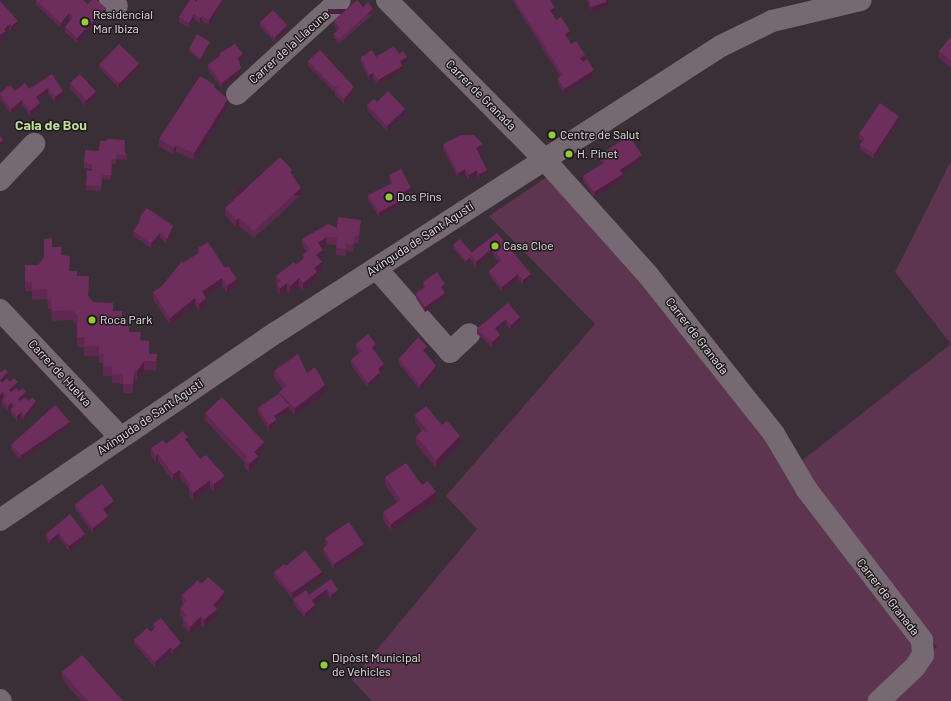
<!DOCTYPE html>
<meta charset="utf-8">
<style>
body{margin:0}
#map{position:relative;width:951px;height:701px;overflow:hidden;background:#3a2f36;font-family:Barlow,sans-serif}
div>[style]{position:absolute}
.green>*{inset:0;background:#5d3551}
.minor>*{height:22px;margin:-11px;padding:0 11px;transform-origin:11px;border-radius:11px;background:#766971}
.wall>*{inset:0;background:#5f2850}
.shaded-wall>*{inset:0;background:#4d2041;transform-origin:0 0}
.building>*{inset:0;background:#6e2e5d;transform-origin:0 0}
.dots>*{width:11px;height:11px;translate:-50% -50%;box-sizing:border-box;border:2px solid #1e191c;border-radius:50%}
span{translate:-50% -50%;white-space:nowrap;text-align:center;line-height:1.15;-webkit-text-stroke:3px #1e191c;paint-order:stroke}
.poi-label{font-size:12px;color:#e9e2e6}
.left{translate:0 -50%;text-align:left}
.street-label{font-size:12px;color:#e9e2e6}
.quarter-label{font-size:14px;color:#bdde97;font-weight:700}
</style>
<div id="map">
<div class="green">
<i style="clip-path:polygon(951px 161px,951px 701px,372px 701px,352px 680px,477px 529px,446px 496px,595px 324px,489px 216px,550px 175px,642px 272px,912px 640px,912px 656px,885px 688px,937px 647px,822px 499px,800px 462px,951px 344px,895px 272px)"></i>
</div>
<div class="minor">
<i style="left:110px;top:0;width:9px;rotate:41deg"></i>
<i style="left:387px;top:0;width:223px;rotate:45.4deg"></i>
<i style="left:544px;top:159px;width:156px;rotate:48.1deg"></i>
<i style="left:648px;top:275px;width:203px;rotate:51.6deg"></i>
<i style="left:774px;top:434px;width:65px;rotate:59.5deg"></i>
<i style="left:807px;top:490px;width:189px;rotate:52.5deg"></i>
<i style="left:922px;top:640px;width:15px;rotate:86deg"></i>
<i style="left:923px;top:655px;width:14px;rotate:124deg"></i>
<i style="left:915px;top:667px;width:50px;rotate:136.6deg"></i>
<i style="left:237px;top:94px;width:139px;rotate:-42.4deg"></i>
<i style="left:0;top:180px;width:50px;rotate:-46.6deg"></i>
<i style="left:376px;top:268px;width:112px;rotate:48.6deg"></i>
<i style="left:450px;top:352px;width:26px;rotate:-43deg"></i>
<i style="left:0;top:310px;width:175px;rotate:46.6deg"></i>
<i style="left:0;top:520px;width:335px;rotate:-34.2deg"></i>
<i style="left:277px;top:332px;width:528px;rotate:-32.79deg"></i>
<i style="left:721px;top:46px;width:57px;rotate:-26.1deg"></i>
<i style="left:772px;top:21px;width:91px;rotate:-13.3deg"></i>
<i style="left:0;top:700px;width:1px;rotate:45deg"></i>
</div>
<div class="wall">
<i style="clip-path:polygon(36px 0,88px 4px,106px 13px,77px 43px,65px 32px,65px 27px,71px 20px,69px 18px,61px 28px,36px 5px)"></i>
<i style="clip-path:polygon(225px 0,209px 25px,202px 21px,200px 23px,194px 19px,189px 28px,179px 22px,179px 17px,196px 2px)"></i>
<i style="clip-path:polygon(512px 0,550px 0,555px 13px,553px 14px,556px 20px,570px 36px,567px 37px,571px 44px,585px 60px,582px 61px,594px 75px,564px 94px,558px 83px,558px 78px,560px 76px)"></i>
<i style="clip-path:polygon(587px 0,610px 0,610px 2px,606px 3px,606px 7px,591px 12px)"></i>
<i style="clip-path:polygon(0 1px,18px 26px,11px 31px,10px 29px,6px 32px,6px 36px,0 40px)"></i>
<i style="clip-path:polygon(363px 7px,373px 14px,339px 44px,334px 38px,334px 34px,337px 30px,334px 26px,334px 21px)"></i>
<i style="clip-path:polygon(260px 22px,287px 30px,275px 42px,260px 27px)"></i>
<i style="clip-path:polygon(951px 37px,951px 68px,939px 58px,939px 51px)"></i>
<i style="clip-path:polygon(210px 44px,200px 61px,189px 51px,189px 49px)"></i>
<i style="clip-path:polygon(220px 53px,243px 59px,239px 62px,241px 73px,222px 88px,208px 70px,208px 65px,220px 56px)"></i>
<i style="clip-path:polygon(399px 54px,407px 62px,402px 65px,402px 70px,378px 85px,373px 78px,369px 80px,361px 62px,361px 57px,376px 57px)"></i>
<i style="clip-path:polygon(308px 61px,354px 92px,344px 104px,335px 95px,335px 92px,333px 91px,308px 66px)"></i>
<i style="clip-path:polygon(99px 63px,139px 68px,119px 88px,99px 68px)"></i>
<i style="clip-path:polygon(52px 74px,63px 96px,55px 102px,48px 93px,38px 100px,40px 108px,30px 116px,22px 105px,11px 114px,0 99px,0 93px,29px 89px)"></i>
<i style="clip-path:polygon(70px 83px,96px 97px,85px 106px,70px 88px)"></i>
<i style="clip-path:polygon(215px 88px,228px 107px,194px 160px,176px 152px,174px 155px,159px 146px,159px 139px)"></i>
<i style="clip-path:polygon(377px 102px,405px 114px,387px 131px,367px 110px,367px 105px)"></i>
<i style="clip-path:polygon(899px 121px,874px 159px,860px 150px,860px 145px,863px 141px,859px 139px,859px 134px)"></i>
<i style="clip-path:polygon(443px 144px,483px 149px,478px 152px,487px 175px,479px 179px,477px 175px,469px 180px,465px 174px,458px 178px,443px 149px)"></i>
<i style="clip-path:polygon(125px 145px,125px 153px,127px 155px,127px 160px,116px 159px,116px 164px,112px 164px,111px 180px,102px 179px,101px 191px,86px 190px,86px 185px,92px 171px,92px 169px,84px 168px,84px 163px,99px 151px)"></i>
<i style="clip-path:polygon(600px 155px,642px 160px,622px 173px,623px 179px,594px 197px,583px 181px,583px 176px,603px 164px,600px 160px)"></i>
<i style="clip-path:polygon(292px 175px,301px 195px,254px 238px,239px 226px,236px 228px,225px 215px,225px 208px)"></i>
<i style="clip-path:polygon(389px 175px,411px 193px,397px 200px,398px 207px,379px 217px,368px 200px,368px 195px,391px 184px,389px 180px)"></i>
<i style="clip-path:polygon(361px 227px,359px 244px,354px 243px,353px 252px,346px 251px,346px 256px,336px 255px,336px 245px,326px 244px,322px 248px,323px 257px,320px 260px,322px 270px,317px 274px,317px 279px,303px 291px,299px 286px,290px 293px,287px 290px,280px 295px,277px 291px,276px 276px,296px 265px,303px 259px,303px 255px,307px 252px,302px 246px,302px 239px,337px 228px)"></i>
<i style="clip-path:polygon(133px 231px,173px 231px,167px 244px,160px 238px,151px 248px,133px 236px)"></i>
<i style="clip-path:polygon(497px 233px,531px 279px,523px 285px,518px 279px,502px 292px,489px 275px,489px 271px,499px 262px,492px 253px,476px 267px,470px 259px,466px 263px,453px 248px,453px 245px,472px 253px)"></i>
<i style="clip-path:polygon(44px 239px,62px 255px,70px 271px,77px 276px,89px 286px,88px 297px,93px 302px,113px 311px,122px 326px,141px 340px,149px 354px,157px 354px,156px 371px,144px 370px,137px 380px,135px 378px,133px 393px,123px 393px,123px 384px,112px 383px,112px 376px,103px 376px,103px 363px,99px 363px,99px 356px,84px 356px,84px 347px,77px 347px,77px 326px,72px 320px,52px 321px,51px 309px,48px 309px,47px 299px,32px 300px,32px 291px,25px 291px,25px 265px,38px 265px,44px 258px)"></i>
<i style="clip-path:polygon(198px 248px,237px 287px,227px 293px,222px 285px,205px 296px,206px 306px,199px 311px,195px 305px,170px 325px,153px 299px,153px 292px,162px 286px,183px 263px,198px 253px)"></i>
<i style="clip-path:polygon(423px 282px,445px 289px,444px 291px,445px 298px,425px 312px,416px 298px,416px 293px,423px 288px)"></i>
<i style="clip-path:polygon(508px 303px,520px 322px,511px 330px,506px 324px,497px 331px,500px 339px,492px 347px,477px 334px,477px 329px)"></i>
<i style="clip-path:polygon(356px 344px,376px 349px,375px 350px,384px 369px,380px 372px,380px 377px,368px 388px,351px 365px,351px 360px,359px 353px,356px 349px)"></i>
<i style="clip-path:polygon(427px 352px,426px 353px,436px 371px,420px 390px,399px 364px,399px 359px)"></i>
<i style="clip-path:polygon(274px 371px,307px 373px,325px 393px,295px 415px,289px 409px,289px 411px,276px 420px,276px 425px,269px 430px,258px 413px,258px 408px,279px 394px,279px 392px,283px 389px,274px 378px)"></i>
<i style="clip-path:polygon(0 372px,8px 377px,6px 379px,18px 387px,17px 388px,19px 391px,26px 397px,25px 398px,28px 401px,36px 406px,24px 421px,21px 417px,17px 421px,11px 414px,11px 409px,13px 408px,12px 407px,8px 411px,2px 405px,2px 400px,4px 399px,3px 397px,0 400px)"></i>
<i style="clip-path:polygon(205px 413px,264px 450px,257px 456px,258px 463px,249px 472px,244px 467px,244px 462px,205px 420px)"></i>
<i style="clip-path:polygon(415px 415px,460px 444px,436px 468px,416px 444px,416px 436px,422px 431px,415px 422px)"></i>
<i style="clip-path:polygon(70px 426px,21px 460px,11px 450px,11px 445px)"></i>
<i style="clip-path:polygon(188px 443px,200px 459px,225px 483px,214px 492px,210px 487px,193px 500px,189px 495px,189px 489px,180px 477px,173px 481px,158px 461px,156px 463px,151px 456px,151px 448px,166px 444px)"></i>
<i style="clip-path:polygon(385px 477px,422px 485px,436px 500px,391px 531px,383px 520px,383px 512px,397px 502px,385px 485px)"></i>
<i style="clip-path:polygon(75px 504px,114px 506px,105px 512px,108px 521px,93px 533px,75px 509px)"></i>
<i style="clip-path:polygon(70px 514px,85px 538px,69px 551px,59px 538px,50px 545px,46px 539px,46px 534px)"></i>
<i style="clip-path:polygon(325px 538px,364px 549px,334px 569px,323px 553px,323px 548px,326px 545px,325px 543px)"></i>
<i style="clip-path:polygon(274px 572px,322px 577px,292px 598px,274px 577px)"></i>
<i style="clip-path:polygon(331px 579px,338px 595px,331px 600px,327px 594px,314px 603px,315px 610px,305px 618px,293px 604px,293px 599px,309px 595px)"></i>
<i style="clip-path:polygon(201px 584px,225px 599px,217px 609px,217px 616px,204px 627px,201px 624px,190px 634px,183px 626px,183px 619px,180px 615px,180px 608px,184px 604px,182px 602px,182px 595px)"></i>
<i style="clip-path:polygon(153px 624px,181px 648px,173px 655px,171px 652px,155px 667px,134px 644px,134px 640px,151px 632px,154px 630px)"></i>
<i style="clip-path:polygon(62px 672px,123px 701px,81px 701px,62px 679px)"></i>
</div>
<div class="shaded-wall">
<i style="clip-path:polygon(222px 0,225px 0,209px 25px,209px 20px)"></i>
<i style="clip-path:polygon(605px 0,610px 0,610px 2px,606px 3px,606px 7px,591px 12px,591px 7px)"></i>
<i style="clip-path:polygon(106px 8px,106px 13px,77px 43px,77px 38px)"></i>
<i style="clip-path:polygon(555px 8px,555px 13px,550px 15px,550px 10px)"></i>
<i style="left:373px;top:9px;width:5px;height:45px;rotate:90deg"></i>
<i style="clip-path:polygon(69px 13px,69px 18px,61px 28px,61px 23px)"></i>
<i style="clip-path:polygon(194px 14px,194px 19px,189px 28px,189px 23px)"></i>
<i style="clip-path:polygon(202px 16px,202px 21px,200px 23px,200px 18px)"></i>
<i style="clip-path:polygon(18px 21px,18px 26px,11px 31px,11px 26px)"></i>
<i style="clip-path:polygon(10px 24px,10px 29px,6px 32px,6px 36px,0 40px,0 35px,4px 29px)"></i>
<i style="clip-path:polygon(287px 25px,287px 30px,275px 42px,275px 37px)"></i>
<i style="clip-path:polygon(570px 31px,570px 36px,565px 39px,565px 34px)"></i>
<i style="clip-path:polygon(210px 42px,210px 44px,200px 61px,200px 59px)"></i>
<i style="clip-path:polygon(243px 54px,243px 59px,238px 63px,238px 58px)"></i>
<i style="clip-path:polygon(585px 55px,585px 60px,580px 62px,580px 58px)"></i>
<i style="clip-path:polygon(407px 57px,407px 62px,400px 66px,400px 61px)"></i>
<i style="clip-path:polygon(139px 63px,139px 68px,119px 88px,119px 83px)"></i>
<i style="clip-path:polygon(402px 66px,402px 70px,378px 85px,378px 80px)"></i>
<i style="clip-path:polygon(241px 68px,241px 73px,222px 88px,222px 83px)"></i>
<i style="clip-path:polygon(594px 70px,594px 75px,564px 94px,564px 89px)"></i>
<i style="clip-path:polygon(373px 73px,373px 78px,369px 80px,369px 75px)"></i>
<i style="clip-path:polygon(354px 87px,354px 92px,344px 104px,344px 99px)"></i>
<i style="clip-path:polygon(48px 88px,48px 93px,36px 102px,36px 97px)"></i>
<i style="clip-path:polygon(63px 91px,63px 96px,55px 102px,55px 97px)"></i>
<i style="clip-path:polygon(96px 92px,96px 97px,85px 106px,85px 101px)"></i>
<i style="clip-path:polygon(228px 99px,228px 107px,194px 160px,194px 153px)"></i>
<i style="clip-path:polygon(22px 100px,22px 105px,11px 114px,11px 109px)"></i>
<i style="clip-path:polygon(40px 103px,40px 108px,30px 116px,30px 111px)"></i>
<i style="clip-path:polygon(405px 109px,405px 114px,387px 131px,387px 126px)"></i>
<i style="clip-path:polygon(899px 116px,899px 121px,874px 159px,874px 154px)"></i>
<i style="clip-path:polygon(3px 140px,3px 145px,0 148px,0 143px)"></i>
<i style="clip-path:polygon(483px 144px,483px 149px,476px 153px,476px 148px)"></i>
<i style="clip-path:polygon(176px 145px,176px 152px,174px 155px,174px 148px)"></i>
<i style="clip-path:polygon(642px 155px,642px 160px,620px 175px,620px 170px)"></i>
<i style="clip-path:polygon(465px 169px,465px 174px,458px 178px,458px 173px)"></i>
<i style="clip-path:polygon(477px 170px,477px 175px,469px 180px,469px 175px)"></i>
<i style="clip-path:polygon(487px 170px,487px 175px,479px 179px,479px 174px)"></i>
<i style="clip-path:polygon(623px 174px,623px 179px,594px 197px,594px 192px)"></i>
<i style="left:301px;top:188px;width:7px;height:64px;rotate:90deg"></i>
<i style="clip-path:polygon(411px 188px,411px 193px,395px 201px,395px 196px)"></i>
<i style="clip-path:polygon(398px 202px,398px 207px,379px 217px,379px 212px)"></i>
<i style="clip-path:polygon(239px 218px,239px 226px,236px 228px,236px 220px)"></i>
<i style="clip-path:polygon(361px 220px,361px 227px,359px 244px,359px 236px)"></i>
<i style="clip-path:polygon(173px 226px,173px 231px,167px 244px,167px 239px)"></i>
<i style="clip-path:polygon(160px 233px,160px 238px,151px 248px,151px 243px)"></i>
<i style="clip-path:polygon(326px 237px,326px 244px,318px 251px,318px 243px)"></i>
<i style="clip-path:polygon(492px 248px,492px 253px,476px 267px,476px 262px)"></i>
<i style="clip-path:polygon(323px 250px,323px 257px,316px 263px,316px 255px)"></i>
<i style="clip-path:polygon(470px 257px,470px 259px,466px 263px,466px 261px)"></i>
<i style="clip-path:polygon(322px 262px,322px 270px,317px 274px,317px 279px,303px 291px,303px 283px,314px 268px)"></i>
<i style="clip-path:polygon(518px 274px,518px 279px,502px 292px,502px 287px)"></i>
<i style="clip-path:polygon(531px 274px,531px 279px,523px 285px,523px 280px)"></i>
<i style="clip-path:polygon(222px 278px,222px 285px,202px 298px,202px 291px)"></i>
<i style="clip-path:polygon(299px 278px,299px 286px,290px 293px,290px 286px)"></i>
<i style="clip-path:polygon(237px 279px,237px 287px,227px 293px,227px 286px)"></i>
<i style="clip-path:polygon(287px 283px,287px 290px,280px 295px,280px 288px)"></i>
<i style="clip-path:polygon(445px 284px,445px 289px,441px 292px,441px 287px)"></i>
<i style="clip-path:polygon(445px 293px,445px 298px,425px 312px,425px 307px)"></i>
<i style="clip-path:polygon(195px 298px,195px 305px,170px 325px,170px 318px)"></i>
<i style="clip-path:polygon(206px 298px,206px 306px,199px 311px,199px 304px)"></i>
<i style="clip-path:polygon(520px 317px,520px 322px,511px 330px,511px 325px)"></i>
<i style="clip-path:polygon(506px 319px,506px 324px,495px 333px,495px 328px)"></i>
<i style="clip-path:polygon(500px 335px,500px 339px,492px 347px,492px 342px)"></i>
<i style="clip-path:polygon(376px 344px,376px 349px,372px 353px,372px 348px)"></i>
<i style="clip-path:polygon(427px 347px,427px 352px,423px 355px,423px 350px)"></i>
<i style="clip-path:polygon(144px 361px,144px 370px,137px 380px,137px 371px)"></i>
<i style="clip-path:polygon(384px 364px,384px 369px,378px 374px,378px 369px)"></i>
<i style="clip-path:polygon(436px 366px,436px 371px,420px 390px,420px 385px)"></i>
<i style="clip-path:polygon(135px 369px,135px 378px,133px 393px,133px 384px)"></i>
<i style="clip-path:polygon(8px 372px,8px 377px,0 385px,0 380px)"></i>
<i style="clip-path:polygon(380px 372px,380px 377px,368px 388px,368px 383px)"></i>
<i style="clip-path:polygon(18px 382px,18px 387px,9px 395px,9px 390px)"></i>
<i style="clip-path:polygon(325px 385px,325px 393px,295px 415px,295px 408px)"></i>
<i style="clip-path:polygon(3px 392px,3px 397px,0 400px,0 395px)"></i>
<i style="clip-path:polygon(26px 392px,26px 397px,18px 404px,18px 399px)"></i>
<i style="clip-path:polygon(36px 401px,36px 406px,24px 421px,24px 416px)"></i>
<i style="clip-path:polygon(12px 402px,12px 407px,8px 411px,8px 406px)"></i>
<i style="clip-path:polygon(289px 406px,289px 411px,274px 421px,274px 416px)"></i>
<i style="clip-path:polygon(21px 412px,21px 417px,17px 421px,17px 416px)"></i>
<i style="clip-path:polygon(276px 420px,276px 425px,269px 430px,269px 425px)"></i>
<i style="clip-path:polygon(70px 422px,70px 426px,21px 460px,21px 455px)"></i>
<i style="clip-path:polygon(460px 436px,460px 444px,436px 468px,436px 460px)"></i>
<i style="clip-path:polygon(188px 437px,188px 444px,185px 439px)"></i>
<i style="clip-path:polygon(264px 442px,264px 450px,254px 459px,254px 452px)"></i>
<i style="clip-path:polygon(158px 454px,158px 461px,156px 463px,156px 456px)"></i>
<i style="clip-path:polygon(258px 456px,258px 463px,249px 472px,249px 464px)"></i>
<i style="clip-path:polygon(180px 470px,180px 477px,173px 481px,173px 474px)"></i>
<i style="clip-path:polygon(225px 476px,225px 483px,214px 492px,214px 484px)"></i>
<i style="clip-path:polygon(210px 480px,210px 487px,193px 500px,193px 493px)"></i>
<i style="clip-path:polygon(436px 492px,436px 500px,391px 531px,391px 524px)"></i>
<i style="clip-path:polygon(114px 501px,114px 506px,103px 514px,103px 509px)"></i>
<i style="clip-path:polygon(108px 516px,108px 521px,93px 533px,93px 528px)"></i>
<i style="clip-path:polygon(59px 533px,59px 538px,50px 545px,50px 540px)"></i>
<i style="clip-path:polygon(85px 534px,85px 538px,69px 551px,69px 546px)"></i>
<i style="clip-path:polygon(364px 544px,364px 549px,334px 569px,334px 564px)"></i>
<i style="clip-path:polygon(322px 572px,322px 577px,292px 598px,292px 593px)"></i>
<i style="clip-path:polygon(327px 589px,327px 594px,312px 605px,312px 600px)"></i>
<i style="clip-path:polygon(338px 590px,338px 595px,331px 600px,331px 595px)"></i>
<i style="clip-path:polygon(225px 592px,225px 599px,216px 609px,217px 609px,217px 616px,204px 627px,204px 620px,213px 605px)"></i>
<i style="clip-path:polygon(315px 605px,315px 610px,305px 618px,305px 613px)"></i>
<i style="clip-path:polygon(201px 616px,201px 624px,190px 634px,190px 627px)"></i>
<i style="clip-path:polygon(181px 643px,181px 648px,173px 655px,173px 650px)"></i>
<i style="clip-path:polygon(171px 647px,171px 652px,155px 667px,155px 662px)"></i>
</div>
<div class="building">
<i style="clip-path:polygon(36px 0,83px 0,88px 4px,92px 0,97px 0,106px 8px,77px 38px,65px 27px,73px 17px,69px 13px,61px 23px)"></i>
<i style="clip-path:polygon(190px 0,194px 0,196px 2px,197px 0,222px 0,209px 20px,202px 16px,200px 18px,194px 14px,189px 23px,179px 17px)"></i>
<i style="clip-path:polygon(357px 0,363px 7px,368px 2px,373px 9px,339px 39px,334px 34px,340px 28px,334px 21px)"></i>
<i style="clip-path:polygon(515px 0,550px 0,555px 8px,550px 10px,556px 20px,561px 17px,570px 31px,565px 34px,571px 44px,576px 41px,585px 55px,580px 58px,583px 62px,587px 59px,594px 70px,564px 89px,558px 78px,563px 75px)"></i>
<i style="clip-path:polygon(589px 0,606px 0,606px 2px,591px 7px)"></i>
<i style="clip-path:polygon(0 1px,18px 21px,11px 26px,10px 24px,4px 29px,6px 31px,0 35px)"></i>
<i style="left:273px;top:10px;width:21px;height:18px;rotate:47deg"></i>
<i style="clip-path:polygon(197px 34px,210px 42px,200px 59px,189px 49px)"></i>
<i style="clip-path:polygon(951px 37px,951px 61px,939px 51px)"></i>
<i style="left:119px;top:44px;width:28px;height:28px;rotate:44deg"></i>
<i style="clip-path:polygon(235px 44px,243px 54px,238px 58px,241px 68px,222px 83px,208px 65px,221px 55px,220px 53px)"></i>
<i style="clip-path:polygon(394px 46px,399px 54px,403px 51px,407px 57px,400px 61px,402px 66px,378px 80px,373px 73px,369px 75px,361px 57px,372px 50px,376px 57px)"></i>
<i style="clip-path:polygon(320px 50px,354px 87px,344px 99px,335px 90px,338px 87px,333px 86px,308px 61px)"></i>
<i style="clip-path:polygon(52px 74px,63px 91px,55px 97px,48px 88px,36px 97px,40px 103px,30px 111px,22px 100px,11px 109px,0 94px,0 93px,10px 85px,15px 91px,25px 83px,29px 89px)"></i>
<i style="left:80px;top:74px;width:24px;height:13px;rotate:48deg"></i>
<i style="clip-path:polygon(200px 76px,215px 85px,214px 87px,228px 99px,194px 153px,176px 145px,174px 148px,159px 139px)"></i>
<i style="clip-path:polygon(388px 91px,405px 109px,387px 126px,367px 105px,374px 99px,377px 102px)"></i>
<i style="clip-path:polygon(880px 103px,899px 116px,874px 154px,860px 145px,865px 138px,859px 134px)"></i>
<i style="clip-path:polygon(461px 135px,474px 135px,483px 144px,476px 148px,487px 170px,479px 174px,477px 170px,469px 175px,465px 169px,458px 173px,443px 144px)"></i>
<i style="clip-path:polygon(0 136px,3px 140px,0 143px)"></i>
<i style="clip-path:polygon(629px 136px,642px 155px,620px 170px,623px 174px,594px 192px,583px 176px,605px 162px,600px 155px)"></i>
<i style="clip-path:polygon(107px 139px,125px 140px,124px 152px,127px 155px,116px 154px,116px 159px,112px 159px,111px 175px,102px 175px,101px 186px,86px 185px,87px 170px,92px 171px,92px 164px,84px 163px,85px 150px,99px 151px,100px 141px,107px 141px)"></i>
<i style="clip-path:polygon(280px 157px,292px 170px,290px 172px,301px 188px,254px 231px,239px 218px,236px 220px,225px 208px)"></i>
<i style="clip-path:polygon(401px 169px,411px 188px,395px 196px,398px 202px,379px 212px,368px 195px,393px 183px,389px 175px)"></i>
<i style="clip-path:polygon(147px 208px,173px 226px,167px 239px,160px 233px,151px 243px,133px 231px,139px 223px,141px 215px)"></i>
<i style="clip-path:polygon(338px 217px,361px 220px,359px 236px,354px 236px,353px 245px,346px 244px,346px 249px,336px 248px,337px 238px,326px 237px,318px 243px,323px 250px,316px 255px,322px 262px,314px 268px,317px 272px,303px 283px,299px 278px,290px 286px,287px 283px,280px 288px,277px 284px,281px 281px,276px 276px,294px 262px,296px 265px,305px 257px,303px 255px,310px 249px,302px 239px,328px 224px,337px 228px)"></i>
<i style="clip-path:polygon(497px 233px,531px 274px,523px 280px,518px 274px,502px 287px,489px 271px,502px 260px,492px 248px,476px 262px,470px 254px)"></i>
<i style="clip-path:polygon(52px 238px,52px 247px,62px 247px,61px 255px,70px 256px,69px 271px,77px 271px,77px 276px,89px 276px,88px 296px,93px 302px,113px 303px,113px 311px,122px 311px,121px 326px,129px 326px,129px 332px,141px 332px,140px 340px,149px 341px,149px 354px,157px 354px,156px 361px,144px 361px,137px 371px,135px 369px,133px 384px,123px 384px,123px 374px,112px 374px,112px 366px,103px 366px,104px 354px,99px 354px,99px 346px,84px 346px,85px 337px,77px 337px,78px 317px,72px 310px,52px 311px,51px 299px,48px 300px,47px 289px,32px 290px,32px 282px,25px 282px,25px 265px,38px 265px,44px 258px,44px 239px)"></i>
<i style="clip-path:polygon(460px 239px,472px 253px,470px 254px,470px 257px,466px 261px,453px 245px)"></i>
<i style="clip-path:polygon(208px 242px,225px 268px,228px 266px,237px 279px,227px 286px,222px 278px,202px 291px,206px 298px,199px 304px,195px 298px,170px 318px,153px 292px,162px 286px,182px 261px,183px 263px,200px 252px,198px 248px)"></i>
<i style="clip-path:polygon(437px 272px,445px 284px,441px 287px,445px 293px,425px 307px,416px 293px,426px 287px,423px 282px)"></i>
<i style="clip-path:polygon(508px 303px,520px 317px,511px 325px,506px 319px,495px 328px,500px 335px,492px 342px,477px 329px)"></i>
<i style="clip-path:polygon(368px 334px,376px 344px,372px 348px,384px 364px,378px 369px,380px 372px,368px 383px,351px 360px,362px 351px,356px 344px)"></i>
<i style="clip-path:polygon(418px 337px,427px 347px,423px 350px,436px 366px,420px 385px,399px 359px)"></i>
<i style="clip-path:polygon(298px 354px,307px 373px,315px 367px,325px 385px,295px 408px,279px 392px,287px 386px,274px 371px)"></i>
<i style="clip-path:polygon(5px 369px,8px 372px,0 380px,0 372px,1px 372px)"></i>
<i style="clip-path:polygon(7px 378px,10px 382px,14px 378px,18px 382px,9px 390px,11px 392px,16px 388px,19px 391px,23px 388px,26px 392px,18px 399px,20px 401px,25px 397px,28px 401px,32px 397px,36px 401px,24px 416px,21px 412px,17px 416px,11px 409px,15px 406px,12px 402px,8px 406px,2px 400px,7px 396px,3px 392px,0 395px,0 380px,2px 383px)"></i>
<i style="clip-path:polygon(279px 394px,289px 406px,274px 416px,276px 420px,269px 425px,258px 408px)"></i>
<i style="clip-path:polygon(222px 397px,264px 442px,254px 452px,258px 456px,249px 464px,244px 459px,247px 457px,205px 413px)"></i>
<i style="clip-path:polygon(55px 405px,70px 422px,21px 455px,11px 445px)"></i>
<i style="clip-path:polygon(426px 406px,442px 425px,447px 421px,460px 436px,436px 460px,416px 436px,423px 430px,426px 433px,428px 431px,415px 415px)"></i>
<i style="clip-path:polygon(183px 431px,188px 437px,185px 439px,200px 459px,206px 455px,225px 476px,214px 484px,210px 480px,193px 493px,189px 487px,191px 486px,180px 470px,173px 474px,158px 454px,156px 456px,151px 448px,163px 440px,166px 444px)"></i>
<i style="clip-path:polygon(406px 463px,422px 485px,428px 481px,436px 492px,391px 524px,383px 512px,401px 500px,385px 477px)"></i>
<i style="clip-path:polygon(102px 484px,114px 501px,103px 509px,108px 516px,93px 528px,75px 504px)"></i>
<i style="clip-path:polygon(70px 514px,85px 534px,69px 546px,59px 533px,50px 540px,46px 534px)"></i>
<i style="clip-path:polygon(349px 522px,364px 544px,334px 564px,323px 548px,329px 544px,325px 538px)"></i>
<i style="clip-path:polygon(305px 550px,322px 572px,292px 593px,274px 572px,284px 564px,286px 566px)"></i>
<i style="clip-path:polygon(208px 577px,225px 592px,213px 605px,217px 609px,204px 620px,201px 616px,190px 627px,183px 619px,187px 615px,180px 608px,187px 601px,182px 595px,198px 580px,201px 584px)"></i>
<i style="clip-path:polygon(331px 579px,338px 590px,331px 595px,327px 589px,312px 600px,315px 605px,305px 613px,293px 599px,306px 590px,309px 595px)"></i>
<i style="clip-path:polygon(161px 618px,181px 643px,173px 650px,171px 647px,155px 662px,134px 640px,147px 628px,151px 632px,156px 627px,153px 624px)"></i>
<i style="clip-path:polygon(82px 655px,123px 701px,88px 701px,62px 672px)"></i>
</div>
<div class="dots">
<i style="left:85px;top:22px;background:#94cc3c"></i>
<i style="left:552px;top:135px;background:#94cc3c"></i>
<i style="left:569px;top:154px;background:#94cc3c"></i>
<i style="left:389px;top:197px;background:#94cc3c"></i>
<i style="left:495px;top:246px;background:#94cc3c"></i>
<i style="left:92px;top:320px;background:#94cc3c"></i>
<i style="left:324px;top:665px;background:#94cc3c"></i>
</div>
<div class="poi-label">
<span class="left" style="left:93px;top:22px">Residencial<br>Mar Ibiza</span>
<span class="left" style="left:560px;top:135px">Centre de Salut</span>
<span class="left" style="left:577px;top:154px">H. Pinet</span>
<span class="left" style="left:397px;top:197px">Dos Pins</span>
<span class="left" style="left:503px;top:246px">Casa Cloe</span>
<span class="left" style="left:100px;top:320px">Roca Park</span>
<span class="left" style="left:332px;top:665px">Dipòsit Municipal<br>de Vehicles</span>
</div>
<div class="street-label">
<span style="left:289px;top:47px;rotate:-42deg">Carrer de la Llacuna</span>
<span style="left:481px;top:95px;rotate:45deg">Carrer de Granada</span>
<span style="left:420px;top:239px;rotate:-33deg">Avinguda de Sant Agustí</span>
<span style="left:697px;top:336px;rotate:52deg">Carrer de Granada</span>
<span style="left:60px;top:373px;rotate:47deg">Carrer de Huelva</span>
<span style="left:150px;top:417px;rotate:-34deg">Avinguda de Sant Agustí</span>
<span style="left:888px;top:597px;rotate:52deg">Carrer de Granada</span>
</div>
<div class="quarter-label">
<span style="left:51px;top:125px">Cala de Bou</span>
</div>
</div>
